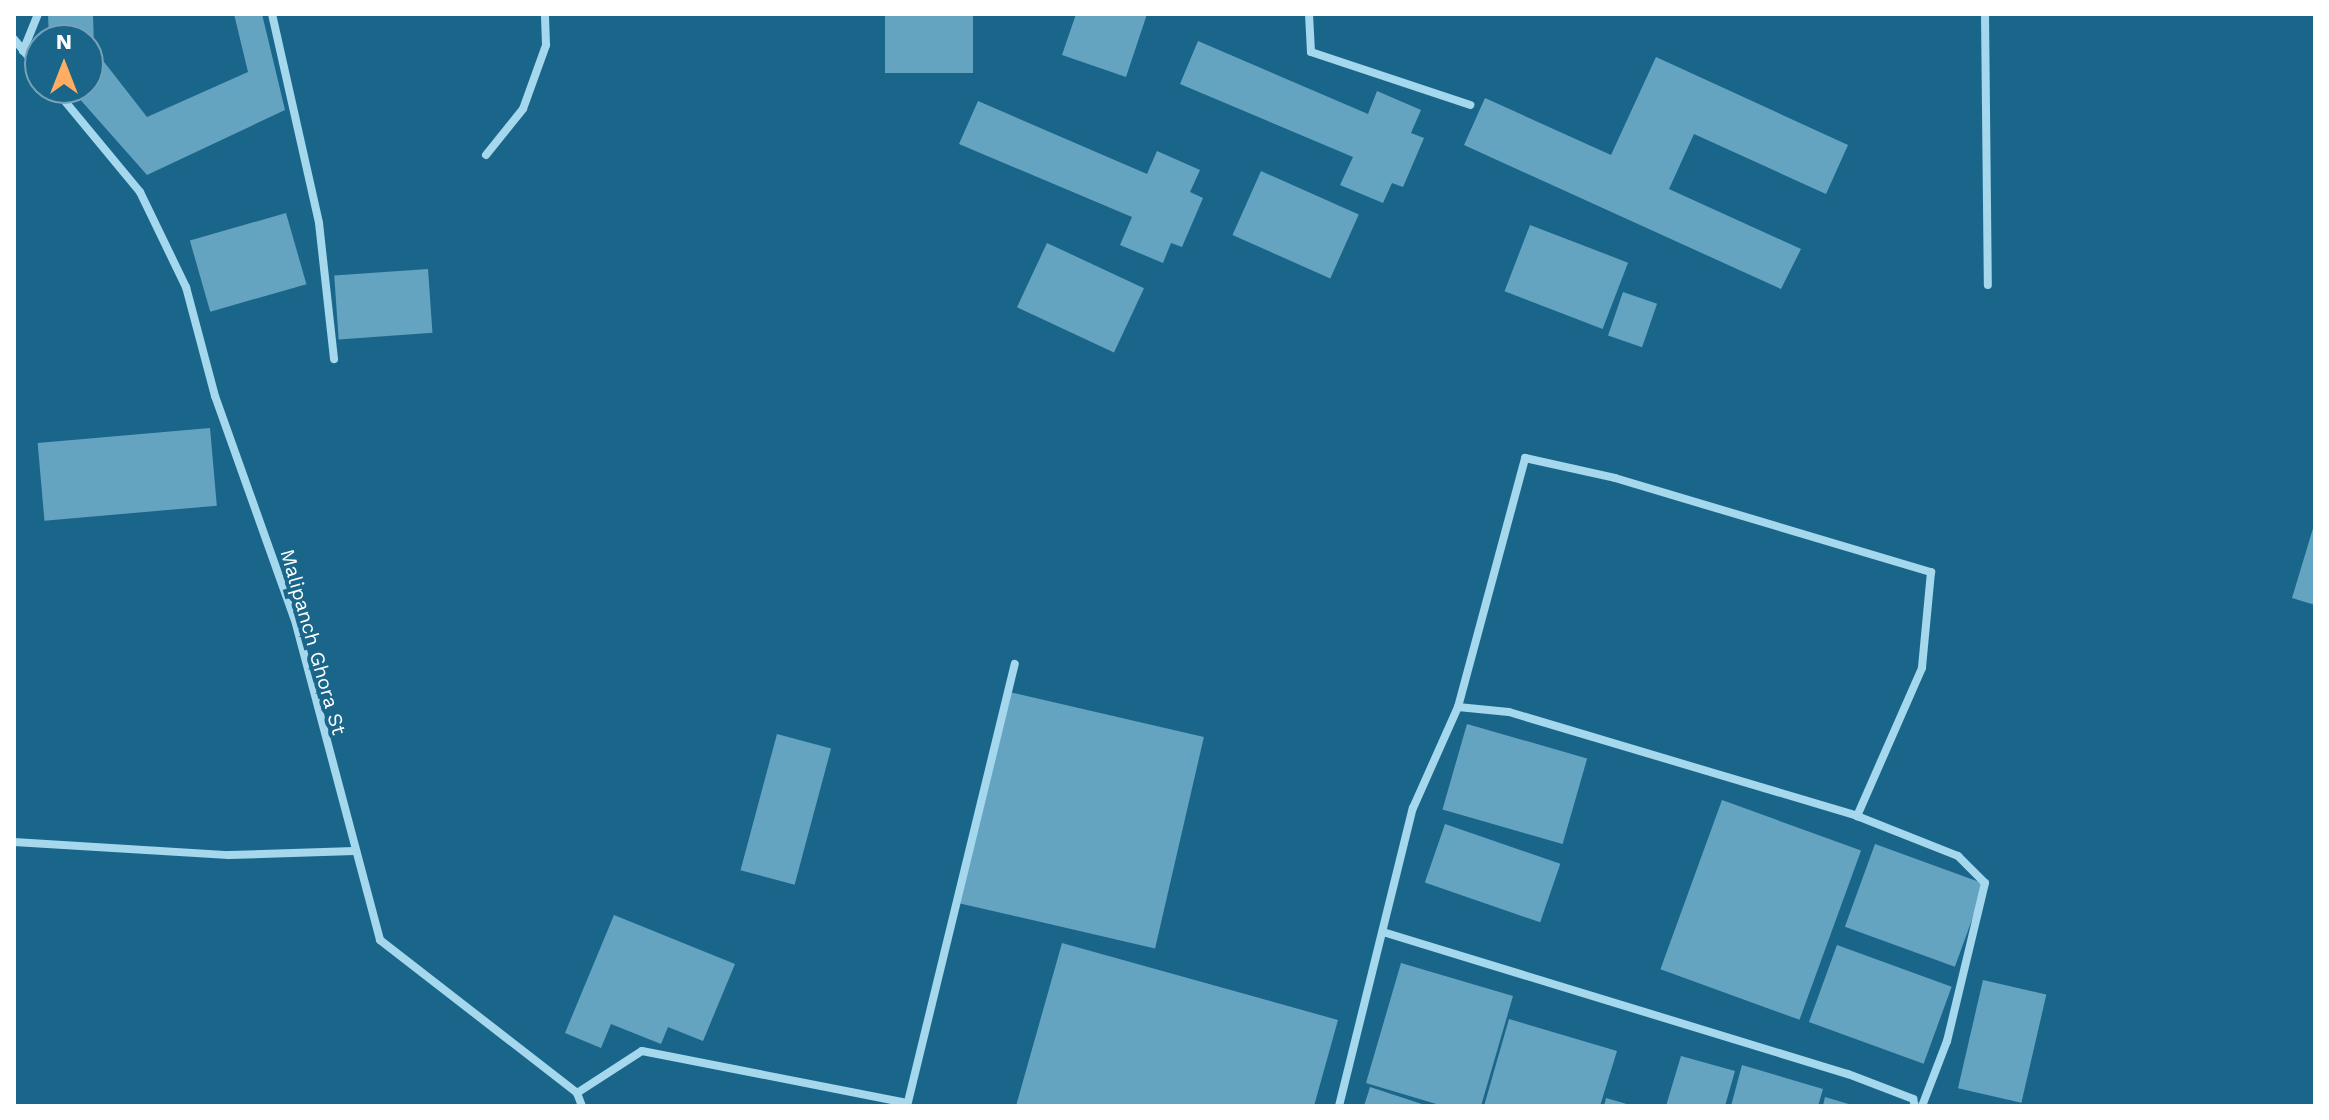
<!DOCTYPE html>
<style>
body{margin:0}
#map{position:relative;width:2329px;height:1120px;overflow:hidden;background:#1a668b;font-family:"Work Sans",sans-serif}
div>[style]{position:absolute}
.building>*{inset:0;background:#65a4c1;transform-origin:0 0}
.street>*{height:8px;margin:-4px;padding:0 4px;transform-origin:4px;border-radius:4px;background:#a5d7ed}
span{translate:-50% -50%;white-space:nowrap;text-align:center;line-height:1.15;-webkit-text-stroke:8px #1a668b;paint-order:stroke}
.street-label{font-size:20px;color:#fff}
.frame{position:absolute;inset:0;border:16px solid #fff;pointer-events:none}
.north{position:absolute;left:24px;top:24px;width:80px;height:80px;box-sizing:border-box;background:#1a668b;border:2px solid #76a3b9;border-radius:50%;rotate:0deg;font-size:22px;font-weight:700;line-height:32px;text-align:center;color:#fff}
.north::after{content:'';display:block;margin:auto;width:28px;height:36px;background:#ffad61;clip-path:polygon(50% 0,100% 100%,50% 72%,0 100%)}
</style>
<div id="map">
<div class="building">
<i style="clip-path:polygon(48px 14px,93px 14px,94px 49px,147px 117px,248px 72px,234px 14px,262px 14px,285px 110px,147px 175px,70px 88px,88px 88px,88px 40px,49px 40px)"></i>
<i style="left:885px;top:14px;width:88px;height:59px"></i>
<i style="clip-path:polygon(1076px 14px,1147px 14px,1126px 77px,1062px 55px)"></i>
<i style="clip-path:polygon(1198px 41px,1368px 114px,1377px 91px,1421px 110px,1411px 133px,1424px 138px,1403px 187px,1392px 183px,1383px 203px,1340px 185px,1353px 157px,1180px 84px)"></i>
<i style="clip-path:polygon(1656px 57px,1848px 145px,1826px 194px,1694px 134px,1669px 189px,1801px 249px,1781px 289px,1464px 145px,1485px 98px,1611px 155px)"></i>
<i style="clip-path:polygon(978px 101px,1147px 174px,1157px 151px,1200px 170px,1190px 192px,1203px 198px,1182px 247px,1171px 243px,1163px 263px,1120px 245px,1132px 217px,959px 144px)"></i>
<i style="left:1261px;top:171px;width:107px;height:70px;rotate:24deg"></i>
<i style="left:286px;top:213px;width:74px;height:100px;rotate:74deg"></i>
<i style="left:1530px;top:225px;width:105px;height:71px;rotate:21deg"></i>
<i style="left:1047px;top:243px;width:107px;height:71px;rotate:25deg"></i>
<i style="left:428px;top:269px;width:64px;height:94px;rotate:86deg"></i>
<i style="left:1623px;top:292px;width:36px;height:46px;rotate:19deg"></i>
<i style="left:210px;top:428px;width:78px;height:173px;rotate:85deg"></i>
<i style="clip-path:polygon(2314px 525px,2315px 525px,2315px 605px,2292px 598px)"></i>
<i style="left:1009px;top:692px;width:200px;height:217px;rotate:13deg"></i>
<i style="left:1467px;top:724px;width:125px;height:89px;rotate:16deg"></i>
<i style="left:777px;top:734px;width:56px;height:141px;rotate:15deg"></i>
<i style="left:1722px;top:800px;width:148px;height:180px;rotate:20deg"></i>
<i style="left:1445px;top:824px;width:122px;height:62px;rotate:19deg"></i>
<i style="left:1875px;top:844px;width:117px;height:88px;rotate:20deg"></i>
<i style="clip-path:polygon(614px 915px,735px 964px,703px 1041px,668px 1027px,661px 1044px,611px 1024px,601px 1048px,565px 1033px)"></i>
<i style="clip-path:polygon(1062px 943px,1338px 1020px,1314px 1106px,1016px 1106px)"></i>
<i style="left:1837px;top:945px;width:122px;height:82px;rotate:20deg"></i>
<i style="clip-path:polygon(1401px 963px,1513px 996px,1481px 1106px,1443px 1106px,1366px 1083px)"></i>
<i style="left:1983px;top:980px;width:65px;height:111px;rotate:13deg"></i>
<i style="clip-path:polygon(1509px 1019px,1617px 1051px,1600px 1106px,1484px 1106px)"></i>
<i style="clip-path:polygon(1681px 1056px,1735px 1071px,1725px 1106px,1666px 1106px)"></i>
<i style="clip-path:polygon(1742px 1065px,1823px 1089px,1818px 1106px,1731px 1106px)"></i>
<i style="clip-path:polygon(1370px 1087px,1425px 1105px,1425px 1106px,1364px 1106px)"></i>
<i style="clip-path:polygon(1825px 1097px,1852px 1105px,1852px 1106px,1823px 1106px)"></i>
<i style="clip-path:polygon(1606px 1098px,1630px 1105px,1630px 1106px,1604px 1106px)"></i>
</div>
<div class="street">
<i style="left:272px;top:14px;width:214px;rotate:77.3deg"></i>
<i style="left:319px;top:223px;width:137px;rotate:83.7deg"></i>
<i style="left:1309px;top:14px;width:38px;rotate:87deg"></i>
<i style="left:1311px;top:52px;width:168px;rotate:18.4deg"></i>
<i style="left:1985px;top:14px;width:271px;rotate:89.4deg"></i>
<i style="left:14px;top:39px;width:41px;rotate:50.9deg"></i>
<i style="left:23px;top:51px;width:40px;rotate:-68deg"></i>
<i style="left:54px;top:88px;width:135px;rotate:50.4deg"></i>
<i style="left:140px;top:192px;width:106px;rotate:64.2deg"></i>
<i style="left:186px;top:287px;width:113px;rotate:75.1deg"></i>
<i style="left:215px;top:396px;width:242px;rotate:70.4deg"></i>
<i style="left:296px;top:624px;width:327px;rotate:75.1deg"></i>
<i style="left:380px;top:940px;width:249px;rotate:37.8deg"></i>
<i style="left:577px;top:1093px;width:14px;rotate:69deg"></i>
<i style="left:486px;top:155px;width:59px;rotate:-51.2deg"></i>
<i style="left:523px;top:109px;width:68px;rotate:-70.2deg"></i>
<i style="left:546px;top:45px;width:31px;rotate:-92deg"></i>
<i style="left:1458px;top:707px;width:258px;rotate:-74.9deg"></i>
<i style="left:1525px;top:458px;width:92px;rotate:12.5deg"></i>
<i style="left:1615px;top:478px;width:330px;rotate:16.6deg"></i>
<i style="left:1931px;top:572px;width:96px;rotate:95.4deg"></i>
<i style="left:1922px;top:668px;width:162px;rotate:113.7deg"></i>
<i style="left:14px;top:842px;width:215px;rotate:3.5deg"></i>
<i style="left:229px;top:855px;width:125px;rotate:-1.8deg"></i>
<i style="left:1383px;top:932px;width:486px;rotate:17deg"></i>
<i style="left:1848px;top:1074px;width:70px;rotate:21deg"></i>
<i style="left:1913px;top:1099px;width:7px;rotate:74deg"></i>
<i style="left:577px;top:1093px;width:77px;rotate:-32.9deg"></i>
<i style="left:642px;top:1051px;width:270px;rotate:11.1deg"></i>
<i style="left:907px;top:1106px;width:455px;rotate:-76.3deg"></i>
<i style="left:1339px;top:1106px;width:307px;rotate:-76.1deg"></i>
<i style="left:1413px;top:808px;width:111px;rotate:-66deg"></i>
<i style="left:1458px;top:707px;width:51px;rotate:5.6deg"></i>
<i style="left:1509px;top:712px;width:363px;rotate:16.6deg"></i>
<i style="left:1857px;top:816px;width:109px;rotate:21.6deg"></i>
<i style="left:1958px;top:856px;width:38px;rotate:45deg"></i>
<i style="left:1985px;top:883px;width:163px;rotate:103.5deg"></i>
<i style="left:1947px;top:1041px;width:70px;rotate:111deg"></i>
</div>
<div class="street-label">
<span style="left:313px;top:642px;rotate:74deg">Malipanch Ghora St</span>
</div>
<div class="frame"></div>
<div class="north">N</div>
</div>
